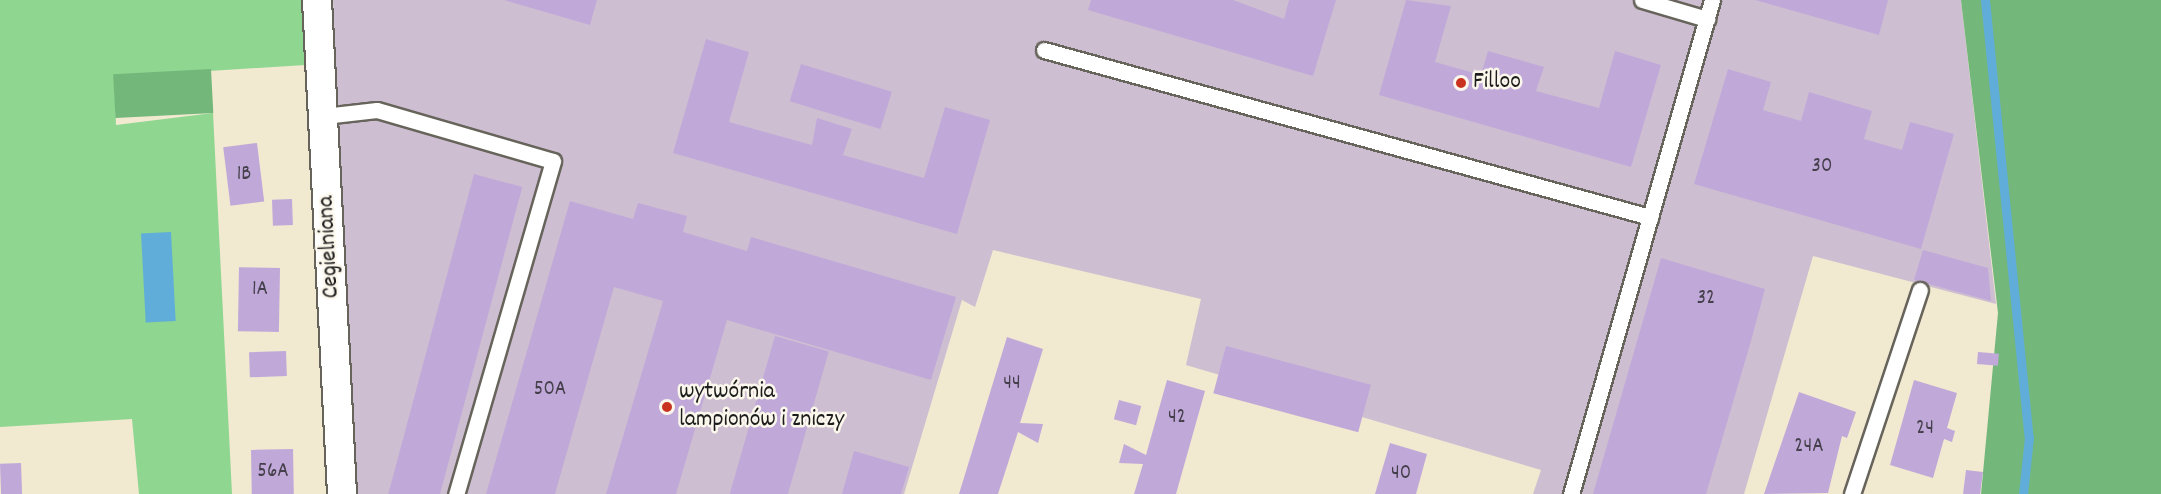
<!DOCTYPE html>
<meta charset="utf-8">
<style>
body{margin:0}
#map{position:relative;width:2161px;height:494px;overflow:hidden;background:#f1e9d0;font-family:Dekko,sans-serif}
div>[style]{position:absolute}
.industrial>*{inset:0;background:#cebed1}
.green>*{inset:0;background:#8fd691}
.forest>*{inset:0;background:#73b77b;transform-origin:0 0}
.water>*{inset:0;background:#60add9;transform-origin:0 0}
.stream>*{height:9px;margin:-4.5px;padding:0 4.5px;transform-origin:4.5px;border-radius:4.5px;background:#60add9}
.building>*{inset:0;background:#c0a9d9;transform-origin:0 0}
.roads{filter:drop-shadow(2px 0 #67645b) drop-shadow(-2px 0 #67645b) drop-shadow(0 2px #67645b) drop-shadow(0 -2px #67645b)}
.lane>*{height:15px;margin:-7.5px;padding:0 7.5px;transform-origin:7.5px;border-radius:7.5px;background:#fff}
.street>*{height:28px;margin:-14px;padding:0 14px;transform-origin:14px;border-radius:14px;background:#fff}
.dots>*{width:16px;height:16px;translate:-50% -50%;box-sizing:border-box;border:3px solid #fbf7ec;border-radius:50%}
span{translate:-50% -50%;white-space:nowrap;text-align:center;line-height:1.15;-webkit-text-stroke:5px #fbf7ec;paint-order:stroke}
.number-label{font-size:21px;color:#453f4b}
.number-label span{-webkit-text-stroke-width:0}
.poi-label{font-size:24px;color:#1c1c1c}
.left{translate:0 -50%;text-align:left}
.street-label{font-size:24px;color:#1c1c1c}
</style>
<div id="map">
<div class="industrial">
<i style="clip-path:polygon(333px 0,1961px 0,1996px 304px,1813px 256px,1744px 494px,1533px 494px,1541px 470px,1186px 365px,1201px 299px,993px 250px,975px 307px,962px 300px,904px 494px,355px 494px)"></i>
</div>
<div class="green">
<i style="clip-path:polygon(0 0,302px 0,305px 65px,114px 77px,116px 125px,213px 113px,232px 494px,139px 494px,132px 419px,0 427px)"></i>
</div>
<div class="forest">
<i style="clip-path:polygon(1961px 0,2161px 0,2161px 494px,1981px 494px,1998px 313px)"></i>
<i style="left:211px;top:69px;width:44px;height:98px;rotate:87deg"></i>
</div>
<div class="water">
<i style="left:171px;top:232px;width:89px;height:30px;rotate:87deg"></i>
</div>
<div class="stream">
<i style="left:1985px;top:0;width:439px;rotate:84.3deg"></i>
<i style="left:2029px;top:437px;width:57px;rotate:96deg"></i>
</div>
<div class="building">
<i style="clip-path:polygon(504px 0,597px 0,590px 25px)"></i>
<i style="clip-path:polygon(1091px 0,1233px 0,1284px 19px,1289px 0,1336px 0,1313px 76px,1088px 10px)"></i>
<i style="clip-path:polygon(1406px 0,1451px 6px,1435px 62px,1481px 75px,1488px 51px,1544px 67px,1536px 91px,1599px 108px,1615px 51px,1661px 65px,1631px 167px,1379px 95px)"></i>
<i style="clip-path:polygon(1755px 0,1888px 0,1879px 35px)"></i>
<i style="clip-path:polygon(706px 39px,749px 52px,729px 122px,812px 145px,817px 118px,852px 129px,843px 155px,924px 178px,945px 107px,990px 120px,957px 234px,673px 153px)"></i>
<i style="left:801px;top:64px;width:95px;height:39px;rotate:17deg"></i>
<i style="clip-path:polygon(1728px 69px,1771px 82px,1763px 110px,1801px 121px,1809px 92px,1872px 111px,1864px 139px,1902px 150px,1910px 122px,1954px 134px,1921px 249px,1694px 184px)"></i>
<i style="left:257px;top:143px;width:59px;height:34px;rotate:83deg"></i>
<i style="left:474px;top:174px;width:50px;height:333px;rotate:15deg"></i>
<i style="left:292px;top:199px;width:26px;height:20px;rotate:88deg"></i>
<i style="clip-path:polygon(570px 201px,633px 219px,638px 203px,687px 216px,683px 232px,747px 251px,751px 237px,956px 297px,931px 380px,727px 320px,676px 494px,606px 494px,663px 301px,614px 287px,555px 494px,486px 494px)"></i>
<i style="clip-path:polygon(1923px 250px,1988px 268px,1991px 301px,1914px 280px)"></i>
<i style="clip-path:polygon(1661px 258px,1765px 289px,1751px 341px,1706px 494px,1593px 494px)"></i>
<i style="left:280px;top:268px;width:64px;height:41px;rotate:91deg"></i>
<i style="left:775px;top:336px;width:56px;height:164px;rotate:16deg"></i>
<i style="clip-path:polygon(1007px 337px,1043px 349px,1020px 423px,1043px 424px,1038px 443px,1018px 432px,998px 494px,959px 494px)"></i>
<i style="left:1226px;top:346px;width:150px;height:49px;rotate:15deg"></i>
<i style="left:286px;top:351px;width:25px;height:37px;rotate:88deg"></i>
<i style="left:1978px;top:352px;width:21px;height:12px;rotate:5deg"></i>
<i style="clip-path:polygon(1167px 380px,1205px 391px,1176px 494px,1134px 494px,1143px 464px,1119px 463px,1124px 444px,1146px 455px)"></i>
<i style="clip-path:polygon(1914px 380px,1957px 393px,1947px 428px,1955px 431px,1952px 442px,1944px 439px,1933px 478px,1890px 465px)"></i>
<i style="clip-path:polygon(1799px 392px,1856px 412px,1847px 438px,1842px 436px,1828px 493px,1764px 494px)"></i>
<i style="left:1119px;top:400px;width:23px;height:20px;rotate:15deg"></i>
<i style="clip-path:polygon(1390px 443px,1427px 454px,1416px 494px,1375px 494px)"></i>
<i style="left:293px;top:449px;width:45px;height:42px;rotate:89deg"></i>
<i style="clip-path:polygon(854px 451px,909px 467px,901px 494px,842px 494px)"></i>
<i style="left:21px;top:463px;width:31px;height:21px;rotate:88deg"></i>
<i style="left:1966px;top:470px;width:17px;height:24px;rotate:7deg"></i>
</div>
<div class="roads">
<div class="lane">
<i style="left:1642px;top:0;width:68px;rotate:16.3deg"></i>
<i style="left:1044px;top:50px;width:629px;rotate:15.41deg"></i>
<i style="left:324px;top:116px;width:53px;rotate:-6.5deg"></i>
<i style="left:377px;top:110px;width:183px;rotate:16.2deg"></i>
<i style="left:553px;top:161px;width:347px;rotate:106.2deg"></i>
<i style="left:1571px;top:494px;width:514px;rotate:-74.07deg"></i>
<i style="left:1852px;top:494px;width:215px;rotate:-71.6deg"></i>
</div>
<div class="street">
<i style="left:317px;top:0;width:495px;rotate:87.1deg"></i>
</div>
</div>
<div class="dots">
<i style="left:1461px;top:83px;background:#c8321e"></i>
<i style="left:667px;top:407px;background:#c8321e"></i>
</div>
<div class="number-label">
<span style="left:1822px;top:167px">30</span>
<span style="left:244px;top:175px">1B</span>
<span style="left:260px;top:290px">1A</span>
<span style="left:1706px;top:299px">32</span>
<span style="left:1012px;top:384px">44</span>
<span style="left:550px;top:390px">50A</span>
<span style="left:1177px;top:418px">42</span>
<span style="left:1925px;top:429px">24</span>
<span style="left:1809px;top:447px">24A</span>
<span style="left:273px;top:472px">56A</span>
<span style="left:1401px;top:474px">40</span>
</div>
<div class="poi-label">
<span class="left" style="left:1473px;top:83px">Filloo</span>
<span class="left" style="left:679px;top:407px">wytwórnia<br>lampionów i zniczy</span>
</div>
<div class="street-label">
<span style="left:330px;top:247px;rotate:-93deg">Cegielniana</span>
</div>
</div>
